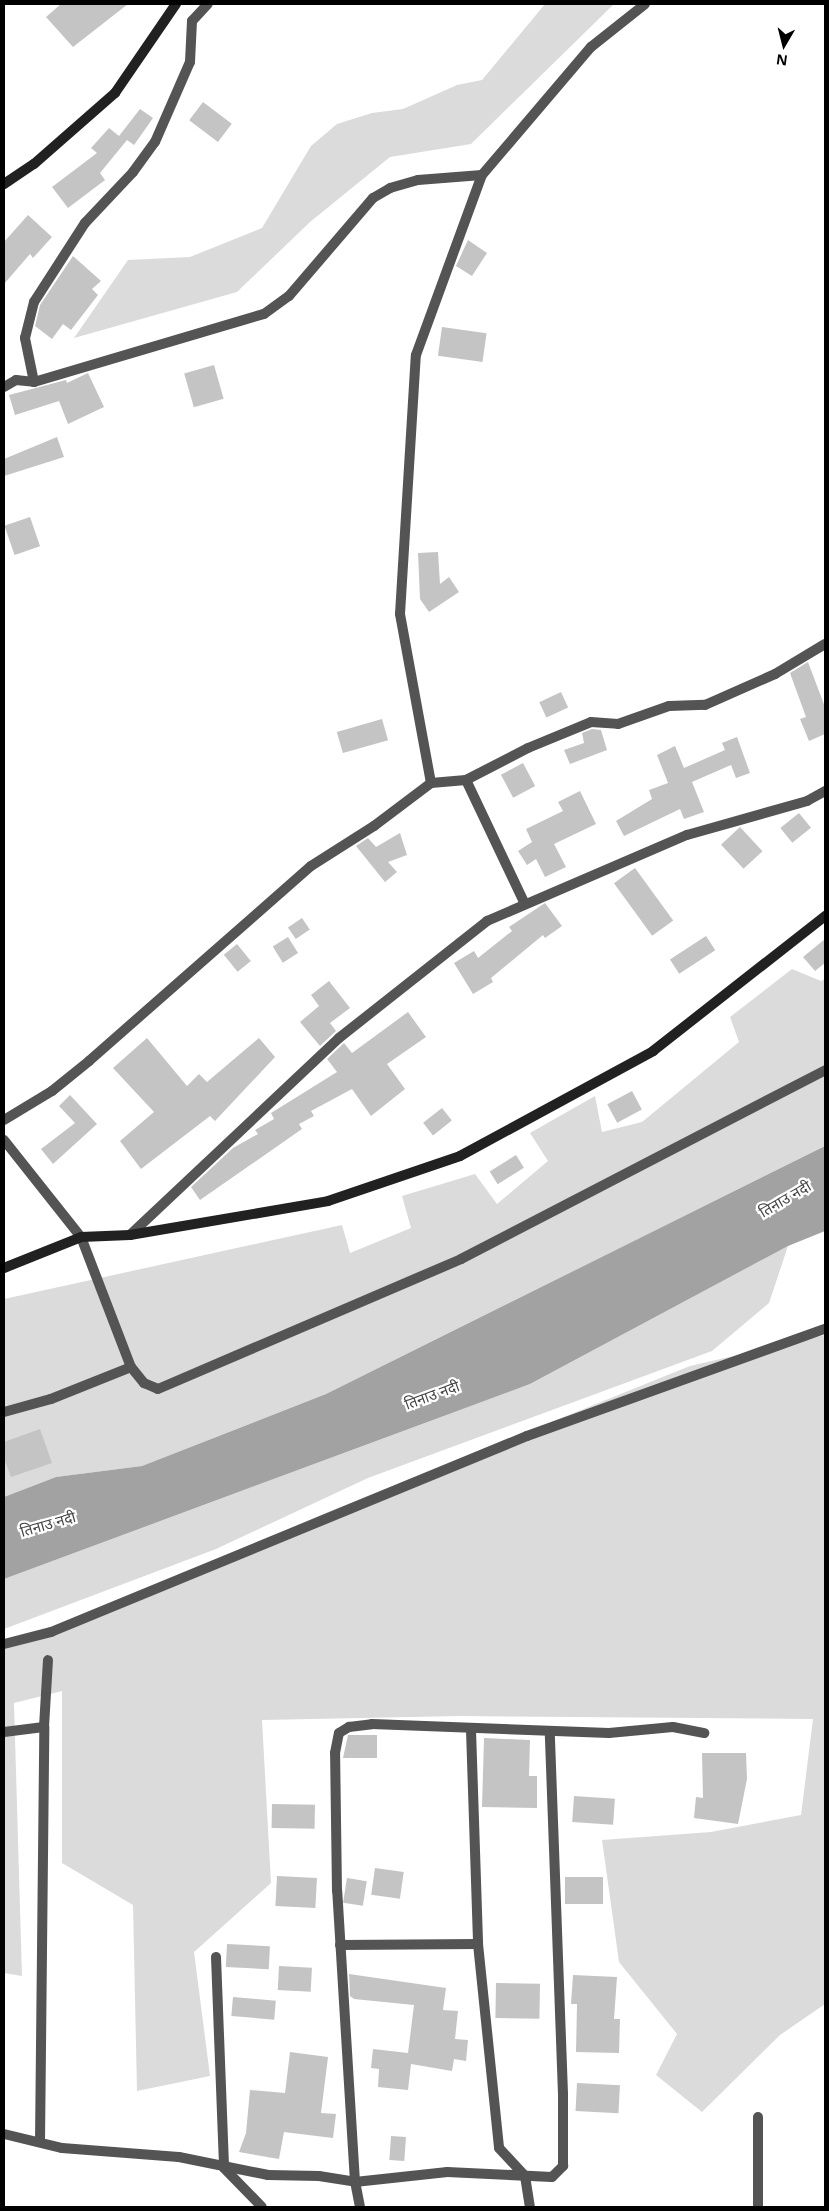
<!DOCTYPE html>
<meta charset="utf-8">
<style>
body{margin:0}
#map{position:relative;width:829px;height:2211px;overflow:hidden;background:#fff;font-family:"Noto Sans","Noto Sans Devanagari",sans-serif}
div>[style]{position:absolute}
.green>*{inset:0;background:#dbdbdb}
.water>*{inset:0;background:#a2a2a2}
.building>*{inset:0;background:#c4c4c4;transform-origin:0 0}
.lane>*{height:10px;margin:-5px;padding:0 5px;transform-origin:5px;border-radius:5px;background:#545454}
.street>*{height:10px;margin:-5px;padding:0 5px;transform-origin:5px;border-radius:5px;background:#545454}
.secondary>*{height:10px;margin:-5px;padding:0 5px;transform-origin:5px;border-radius:5px;background:#212121}
span{translate:-50% -50%;white-space:nowrap;text-align:center;line-height:1.15;-webkit-text-stroke:4.5px #fff;paint-order:stroke}
.water-label{font-size:15px;color:#434343;font-style:italic}
.frame{position:absolute;inset:0;border:5px solid #000;pointer-events:none}
.north{position:absolute;left:759px;top:20px;width:50px;height:50px;-webkit-text-stroke:4px #fff;paint-order:stroke;rotate:188deg;font-size:14px;font-weight:700;line-height:20px;text-align:center;color:#000}
.north::after{content:'';display:block;margin:auto;width:18px;height:22px;background:#000;clip-path:polygon(50% 0,100% 100%,50% 72%,0 100%)}
</style>
<div id="map">
<div class="green">
<i style="clip-path:polygon(545px 4px,614px 4px,471px 144px,390px 157px,310px 222px,237px 292px,74px 338px,128px 260px,190px 257px,262px 228px,311px 146px,337px 124px,372px 113px,403px 109px,457px 85px,482px 80px)"></i>
<i style="clip-path:polygon(792px 969px,821px 981px,825px 979px,825px 1146px,326px 1394px,142px 1466px,56px 1477px,4px 1497px,4px 1299px,342px 1225px,350px 1253px,411px 1228px,402px 1196px,475px 1174px,497px 1204px,548px 1161px,530px 1133px,595px 1096px,602px 1132px,642px 1122px,739px 1042px,730px 1017px)"></i>
<i style="clip-path:polygon(788px 1246px,769px 1303px,712px 1351px,368px 1478px,216px 1549px,4px 1629px,4px 1579px,530px 1384px)"></i>
<i style="clip-path:polygon(825px 1335px,825px 2004px,780px 2035px,702px 2112px,656px 2075px,677px 2034px,619px 1962px,602px 1840px,711px 1832px,801px 1815px,813px 1719px,460px 1716px,262px 1720px,271px 1883px,194px 1952px,210px 2076px,137px 2091px,133px 1905px,62px 1863px,62px 1691px,14px 1703px,22px 1976px,4px 1973px,4px 1645px,83px 1618px,328px 1512px,690px 1366px)"></i>
</div>
<div class="water">
<i style="clip-path:polygon(825px 1146px,825px 1231px,788px 1246px,530px 1384px,4px 1579px,4px 1497px,56px 1477px,142px 1466px,326px 1394px)"></i>
</div>
<div class="building">
<i style="clip-path:polygon(61px 4px,128px 4px,73px 47px,46px 17px)"></i>
<i style="left:203px;top:102px;width:36px;height:23px;rotate:37deg"></i>
<i style="clip-path:polygon(140px 109px,153px 118px,134px 145px,127px 140px,100px 173px,105px 180px,68px 208px,52px 187px,97px 153px,91px 148px,109px 128px,119px 136px)"></i>
<i style="clip-path:polygon(28px 215px,52px 237px,33px 258px,30px 254px,4px 284px,4px 242px)"></i>
<i style="clip-path:polygon(468px 240px,487px 253px,472px 276px,456px 266px)"></i>
<i style="clip-path:polygon(73px 256px,101px 281px,92px 289px,98px 295px,71px 330px,63px 324px,52px 339px,35px 326px,40px 305px)"></i>
<i style="left:442px;top:327px;width:45px;height:29px;rotate:8deg"></i>
<i style="left:214px;top:365px;width:35px;height:31px;rotate:74deg"></i>
<i style="clip-path:polygon(88px 373px,104px 407px,68px 424px,59px 401px,15px 415px,9px 395px,66px 380px,67px 383px)"></i>
<i style="clip-path:polygon(57px 437px,64px 457px,4px 476px,4px 459px)"></i>
<i style="left:30px;top:517px;width:31px;height:27px;rotate:71deg"></i>
<i style="clip-path:polygon(438px 552px,440px 584px,449px 577px,459px 592px,429px 612px,420px 599px,418px 553px)"></i>
<i style="clip-path:polygon(808px 662px,825px 707px,825px 734px,809px 741px,800px 719px,806px 717px,790px 673px)"></i>
<i style="left:561px;top:692px;width:17px;height:24px;rotate:65deg"></i>
<i style="left:382px;top:719px;width:22px;height:47px;rotate:74deg"></i>
<i style="clip-path:polygon(592px 729px,601px 730px,607px 750px,570px 764px,564px 750px,584px 743px,582px 733px)"></i>
<i style="clip-path:polygon(737px 737px,750px 773px,736px 778px,731px 765px,692px 782px,704px 812px,684px 819px,680px 809px,624px 836px,616px 821px,652px 799px,649px 790px,668px 783px,657px 755px,675px 746px,684px 768px,725px 750px,722px 743px)"></i>
<i style="left:523px;top:763px;width:26px;height:25px;rotate:62deg"></i>
<i style="clip-path:polygon(580px 791px,596px 824px,554px 844px,566px 867px,545px 877px,536px 859px,527px 865px,518px 851px,532px 842px,526px 829px,563px 811px,558px 802px)"></i>
<i style="left:799px;top:813px;width:19px;height:24px;rotate:51deg"></i>
<i style="left:740px;top:827px;width:33px;height:26px;rotate:47deg"></i>
<i style="clip-path:polygon(400px 833px,407px 855px,388px 862px,397px 872px,385px 882px,356px 846px,368px 838px,376px 847px)"></i>
<i style="left:635px;top:868px;width:65px;height:26px;rotate:54deg"></i>
<i style="clip-path:polygon(545px 903px,562px 926px,545px 938px,543px 935px,491px 978px,493px 982px,473px 994px,454px 963px,474px 951px,478px 958px,512px 931px,509px 927px)"></i>
<i style="left:302px;top:918px;width:14px;height:17px;rotate:56deg"></i>
<i style="left:706px;top:936px;width:17px;height:43px;rotate:57deg"></i>
<i style="left:288px;top:937px;width:19px;height:18px;rotate:58deg"></i>
<i style="clip-path:polygon(825px 939px,825px 963px,815px 971px,803px 957px)"></i>
<i style="left:237px;top:944px;width:22px;height:17px;rotate:51deg"></i>
<i style="clip-path:polygon(329px 981px,350px 1008px,330px 1023px,336px 1031px,320px 1046px,300px 1022px,319px 1006px,311px 995px)"></i>
<i style="clip-path:polygon(408px 1012px,426px 1037px,387px 1064px,405px 1089px,371px 1116px,352px 1089px,311px 1111px,314px 1116px,299px 1124px,302px 1129px,200px 1200px,191px 1187px,233px 1148px,258px 1134px,255px 1130px,274px 1119px,271px 1113px,337px 1072px,327px 1059px,344px 1043px,352px 1053px)"></i>
<i style="clip-path:polygon(147px 1038px,187px 1086px,199px 1074px,207px 1082px,259px 1038px,275px 1057px,215px 1121px,210px 1116px,141px 1169px,120px 1141px,154px 1112px,113px 1068px)"></i>
<i style="left:632px;top:1091px;width:21px;height:28px;rotate:62deg"></i>
<i style="clip-path:polygon(70px 1095px,97px 1124px,53px 1164px,41px 1149px,75px 1123px,59px 1106px)"></i>
<i style="left:442px;top:1108px;width:16px;height:24px;rotate:52deg"></i>
<i style="left:516px;top:1155px;width:15px;height:31px;rotate:58deg"></i>
<i style="clip-path:polygon(40px 1429px,52px 1463px,11px 1477px,4px 1458px,4px 1442px)"></i>
<i style="clip-path:polygon(348px 1735px,377px 1735px,377px 1758px,343px 1758px)"></i>
<i style="clip-path:polygon(484px 1738px,530px 1740px,529px 1776px,537px 1776px,537px 1808px,482px 1807px)"></i>
<i style="clip-path:polygon(702px 1753px,746px 1753px,747px 1779px,738px 1824px,694px 1818px,696px 1797px,703px 1798px)"></i>
<i style="left:574px;top:1796px;width:41px;height:26px;rotate:4deg"></i>
<i style="left:272px;top:1804px;width:43px;height:24px;rotate:1deg"></i>
<i style="left:375px;top:1868px;width:29px;height:27px;rotate:8deg"></i>
<i style="left:277px;top:1876px;width:40px;height:30px;rotate:3deg"></i>
<i style="left:565px;top:1877px;width:38px;height:27px"></i>
<i style="left:347px;top:1878px;width:20px;height:25px;rotate:9deg"></i>
<i style="left:227px;top:1944px;width:43px;height:23px;rotate:3deg"></i>
<i style="left:279px;top:1966px;width:33px;height:24px;rotate:3deg"></i>
<i style="clip-path:polygon(349px 1974px,446px 1988px,443px 2010px,458px 2011px,455px 2039px,468px 2040px,466px 2061px,454px 2059px,452px 2071px,411px 2064px,408px 2090px,378px 2087px,379px 2069px,371px 2068px,373px 2049px,408px 2053px,414px 2005px,354px 1999px,350px 1996px)"></i>
<i style="clip-path:polygon(573px 1975px,617px 1977px,614px 2019px,620px 2019px,619px 2053px,576px 2052px,577px 2004px,571px 2004px)"></i>
<i style="left:496px;top:1983px;width:44px;height:35px;rotate:1deg"></i>
<i style="left:233px;top:1997px;width:43px;height:19px;rotate:5deg"></i>
<i style="clip-path:polygon(290px 2052px,328px 2057px,321px 2113px,336px 2114px,333px 2138px,284px 2132px,279px 2159px,239px 2152px,246px 2133px,250px 2090px,285px 2093px)"></i>
<i style="left:577px;top:2083px;width:43px;height:28px;rotate:3deg"></i>
<i style="left:391px;top:2136px;width:15px;height:24px;rotate:4deg"></i>
</div>
<div class="lane">
<i style="left:4px;top:1412px;width:49px;rotate:-15.5deg"></i>
<i style="left:51px;top:1399px;width:86px;rotate:-21.8deg"></i>
</div>
<div class="street">
<i style="left:34px;top:382px;width:45px;rotate:-101.6deg"></i>
<i style="left:25px;top:338px;width:37px;rotate:-76deg"></i>
<i style="left:34px;top:302px;width:94px;rotate:-57.2deg"></i>
<i style="left:85px;top:223px;width:70px;rotate:-46.7deg"></i>
<i style="left:133px;top:172px;width:37px;rotate:-54deg"></i>
<i style="left:155px;top:142px;width:87px;rotate:-66.4deg"></i>
<i style="left:190px;top:62px;width:41px;rotate:-87.2deg"></i>
<i style="left:192px;top:21px;width:23px;rotate:-47deg"></i>
<i style="left:4px;top:387px;width:14px;rotate:-30deg"></i>
<i style="left:16px;top:380px;width:18px;rotate:6deg"></i>
<i style="left:34px;top:382px;width:240px;rotate:-16.5deg"></i>
<i style="left:264px;top:314px;width:31px;rotate:-36deg"></i>
<i style="left:289px;top:296px;width:129px;rotate:-49.4deg"></i>
<i style="left:373px;top:198px;width:20px;rotate:-30deg"></i>
<i style="left:390px;top:188px;width:29px;rotate:-16deg"></i>
<i style="left:418px;top:180px;width:64px;rotate:-4.5deg"></i>
<i style="left:466px;top:780px;width:135px;rotate:64.6deg"></i>
<i style="left:431px;top:783px;width:172px;rotate:-100.4deg"></i>
<i style="left:400px;top:614px;width:259px;rotate:-86.5deg"></i>
<i style="left:416px;top:355px;width:192px;rotate:-69.9deg"></i>
<i style="left:482px;top:175px;width:168px;rotate:-49.6deg"></i>
<i style="left:591px;top:47px;width:69px;rotate:-38.5deg"></i>
<i style="left:4px;top:1120px;width:56px;rotate:-31.1deg"></i>
<i style="left:52px;top:1091px;width:48px;rotate:-39deg"></i>
<i style="left:89px;top:1061px;width:295px;rotate:-41.3deg"></i>
<i style="left:311px;top:866px;width:75px;rotate:-32.4deg"></i>
<i style="left:374px;top:826px;width:71px;rotate:-37deg"></i>
<i style="left:431px;top:783px;width:35px;rotate:-5deg"></i>
<i style="left:466px;top:780px;width:70px;rotate:-27.3deg"></i>
<i style="left:528px;top:748px;width:68px;rotate:-22.4deg"></i>
<i style="left:591px;top:722px;width:27px;rotate:4deg"></i>
<i style="left:618px;top:724px;width:54px;rotate:-19.4deg"></i>
<i style="left:669px;top:706px;width:36px;rotate:-2deg"></i>
<i style="left:705px;top:705px;width:77px;rotate:-23.9deg"></i>
<i style="left:775px;top:674px;width:58px;rotate:-31deg"></i>
<i style="left:4px;top:1140px;width:124px;rotate:51.6deg"></i>
<i style="left:81px;top:1237px;width:139px;rotate:69deg"></i>
<i style="left:131px;top:1367px;width:21px;rotate:51deg"></i>
<i style="left:144px;top:1383px;width:15px;rotate:23deg"></i>
<i style="left:158px;top:1389px;width:330px;rotate:-23.2deg"></i>
<i style="left:461px;top:1259px;width:410px;rotate:-27.4deg"></i>
<i style="left:130px;top:1235px;width:287px;rotate:-43.3deg"></i>
<i style="left:339px;top:1038px;width:189px;rotate:-38.3deg"></i>
<i style="left:487px;top:921px;width:218px;rotate:-23.3deg"></i>
<i style="left:687px;top:835px;width:125px;rotate:-15.8deg"></i>
<i style="left:807px;top:801px;width:21px;rotate:-29deg"></i>
<i style="left:4px;top:1644px;width:49px;rotate:-14.3deg"></i>
<i style="left:51px;top:1632px;width:515px;rotate:-22.38deg"></i>
<i style="left:527px;top:1436px;width:317px;rotate:-19.8deg"></i>
<i style="left:471px;top:1730px;width:214px;rotate:88.1deg"></i>
<i style="left:478px;top:1944px;width:205px;rotate:84.1deg"></i>
<i style="left:499px;top:2148px;width:38px;rotate:47deg"></i>
<i style="left:525px;top:2176px;width:31px;rotate:81deg"></i>
<i style="left:4px;top:1732px;width:40px;rotate:-7.1deg"></i>
<i style="left:44px;top:1727px;width:67px;rotate:-86.6deg"></i>
<i style="left:340px;top:1945px;width:138px;rotate:-0.4deg"></i>
<i style="left:216px;top:1957px;width:211px;rotate:87.8deg"></i>
<i style="left:224px;top:2168px;width:54px;rotate:45.7deg"></i>
<i style="left:4px;top:2134px;width:60px;rotate:13.6deg"></i>
<i style="left:62px;top:2148px;width:117px;rotate:4.4deg"></i>
<i style="left:179px;top:2157px;width:91px;rotate:11.4deg"></i>
<i style="left:268px;top:2175px;width:51px;rotate:1.1deg"></i>
<i style="left:319px;top:2176px;width:36px;rotate:9deg"></i>
<i style="left:355px;top:2182px;width:93px;rotate:-6.2deg"></i>
<i style="left:447px;top:2172px;width:105px;rotate:2.7deg"></i>
<i style="left:552px;top:2177px;width:16px;rotate:-45deg"></i>
<i style="left:563px;top:2166px;width:72px;rotate:-90deg"></i>
<i style="left:563px;top:2094px;width:363px;rotate:-92.1deg"></i>
<i style="left:40px;top:2142px;width:415px;rotate:-89.4deg"></i>
<i style="left:360px;top:2207px;width:25px;rotate:-101deg"></i>
<i style="left:355px;top:2182px;width:292px;rotate:-93.5deg"></i>
<i style="left:337px;top:1891px;width:138px;rotate:-90.8deg"></i>
<i style="left:335px;top:1753px;width:20px;rotate:-79deg"></i>
<i style="left:339px;top:1733px;width:12px;rotate:-31deg"></i>
<i style="left:349px;top:1727px;width:23px;rotate:-7deg"></i>
<i style="left:372px;top:1724px;width:237px;rotate:2.2deg"></i>
<i style="left:609px;top:1733px;width:64px;rotate:-5.4deg"></i>
<i style="left:673px;top:1727px;width:32px;rotate:11deg"></i>
<i style="left:758px;top:2207px;width:90px;rotate:-90deg"></i>
</div>
<div class="secondary">
<i style="left:4px;top:184px;width:36px;rotate:-34deg"></i>
<i style="left:34px;top:164px;width:108px;rotate:-41.2deg"></i>
<i style="left:115px;top:93px;width:108px;rotate:-55.6deg"></i>
<i style="left:4px;top:1268px;width:83px;rotate:-21.9deg"></i>
<i style="left:81px;top:1237px;width:49px;rotate:-2.3deg"></i>
<i style="left:130px;top:1235px;width:201px;rotate:-9.7deg"></i>
<i style="left:328px;top:1201px;width:139px;rotate:-18.8deg"></i>
<i style="left:460px;top:1156px;width:220px;rotate:-28.5deg"></i>
<i style="left:653px;top:1051px;width:219px;rotate:-38.1deg"></i>
</div>
<div class="water-label">
<span style="left:785px;top:1199px;rotate:-30deg">तिनाउ नदी</span>
<span style="left:432px;top:1395px;rotate:-20deg">तिनाउ नदी</span>
<span style="left:48px;top:1524px;rotate:-16deg">तिनाउ नदी</span>
</div>
<div class="frame"></div>
<div class="north">N</div>
</div>
